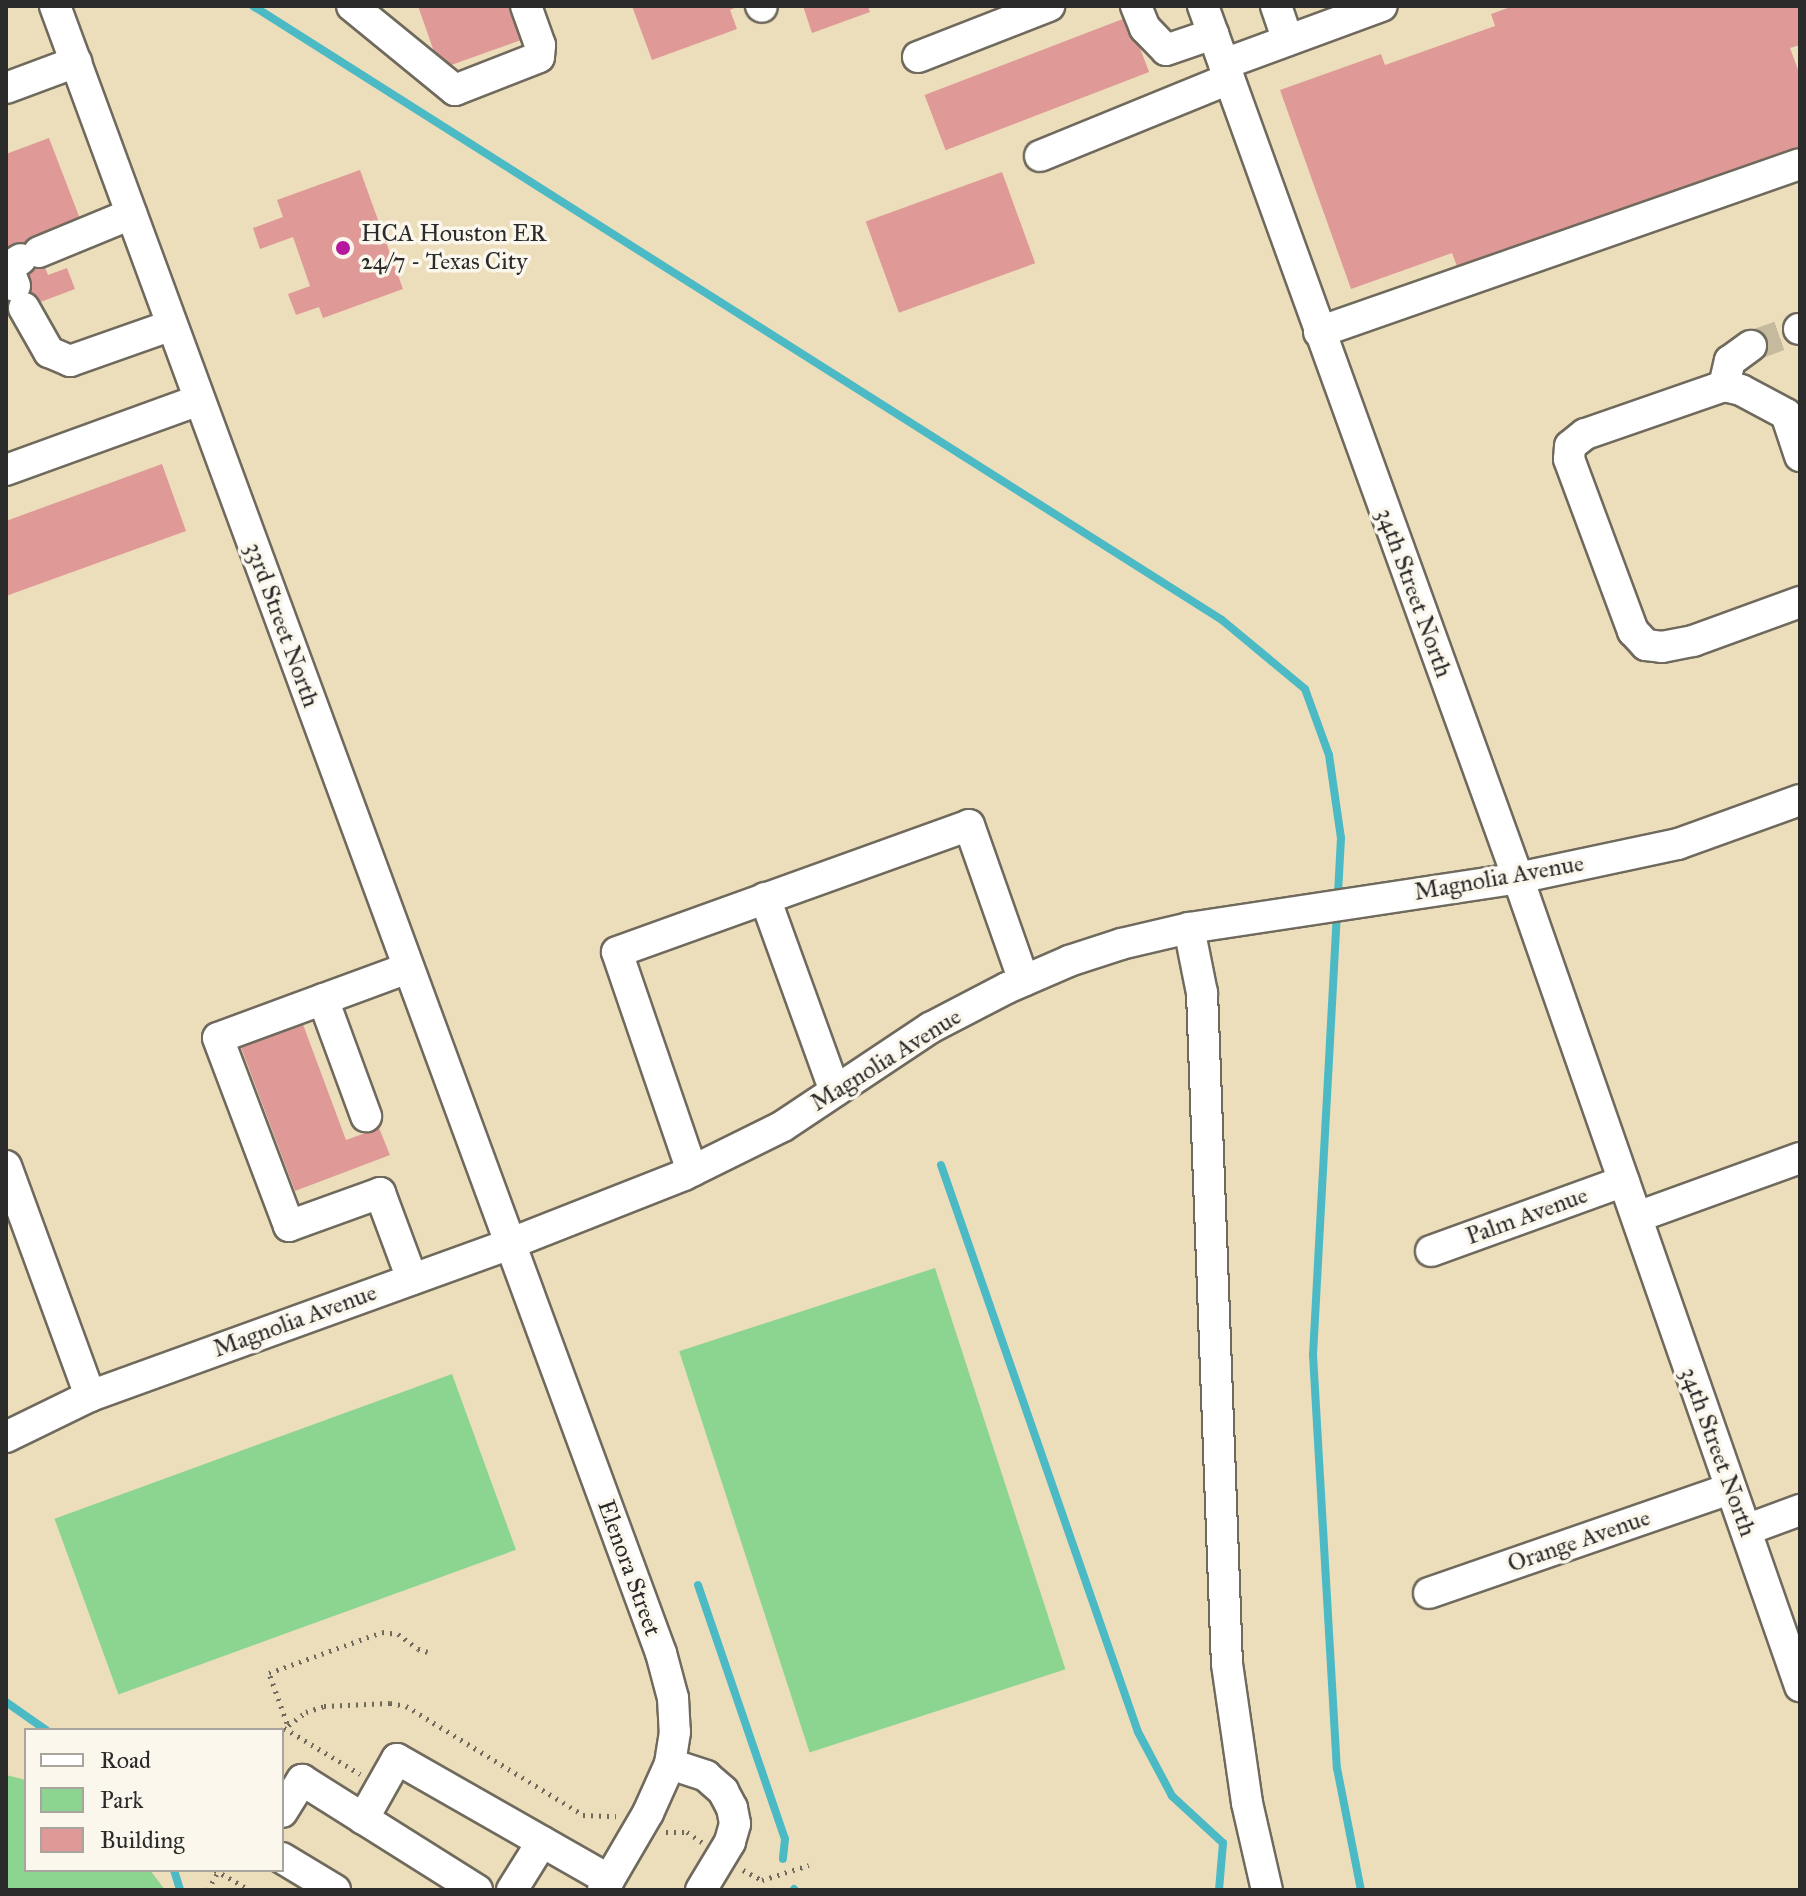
<!DOCTYPE html>
<style>
body{margin:0}
#map{position:relative;width:1806px;height:1896px;overflow:hidden;background:#eddebb;font-family:"IM FELL Great Primer",serif}
div>[style]{position:absolute}
.green>*{inset:0;background:#8cd591;transform-origin:0 0}
.stream>*{height:8px;margin:-4px;padding:0 4px;transform-origin:4px;border-radius:4px;background:#4cbac5}
.building>*{inset:0;background:#df9997;transform-origin:0 0}
.minor-tunnel>*{height:30px;margin-top:-15px;transform-origin:0;background:repeating-linear-gradient(90deg,#c6ba9e 0 30px,transparent 0 45px)}
.path>*{height:5px;margin-top:-2.5px;transform-origin:0;background:repeating-linear-gradient(90deg,#6f6a5d 0 2px,transparent 0 8px)}
.roads{filter:drop-shadow(2px 0 #6f6a5d) drop-shadow(-2px 0 #6f6a5d) drop-shadow(0 2px #6f6a5d) drop-shadow(0 -2px #6f6a5d)}
.minor>*{height:30px;margin:-15px;padding:0 15px;transform-origin:15px;border-radius:15px;background:#fff}
.dots>*{width:22px;height:22px;translate:-50% -50%;box-sizing:border-box;border:4px solid #fbf7ec;border-radius:50%}
span{translate:-50% -50%;white-space:nowrap;text-align:center;line-height:1.15;-webkit-text-stroke:7px #fbf7ec;paint-order:stroke}
.poi-label{font-size:24px;color:#2b2b2b}
.left{translate:0 -50%;text-align:left}
.street-label{font-size:24px;color:#2b2b2b}
.frame{position:absolute;inset:0;border:8px solid #2b2b2b;pointer-events:none}
.legend{position:absolute;left:24px;top:1728px;width:260px;height:144px;box-sizing:border-box;background:#fbf7ec;border:2px solid #a8a59f;margin:0;padding:10px 14px;list-style:none;font-size:24px;color:#2b2b2b}
.legend li{display:flex;align-items:center;gap:16px;height:40px}
.legend b{width:40px;border:2px solid #a8a59f}
</style>
<div id="map">
<div class="green">
<i style="left:935px;top:1268px;width:422px;height:269px;rotate:72deg"></i>
<i style="left:452px;top:1374px;width:187px;height:423px;rotate:70deg"></i>
<i style="clip-path:polygon(6px 1775px,26px 1780px,26px 1870px,150px 1870px,165px 1890px,6px 1890px)"></i>
</div>
<div class="stream">
<i style="left:253px;top:6px;width:1147px;rotate:32.36deg"></i>
<i style="left:1222px;top:620px;width:108px;rotate:39.7deg"></i>
<i style="left:1305px;top:689px;width:70px;rotate:70deg"></i>
<i style="left:1329px;top:755px;width:84px;rotate:81.8deg"></i>
<i style="left:1341px;top:838px;width:518px;rotate:93.1deg"></i>
<i style="left:1313px;top:1355px;width:414px;rotate:86.7deg"></i>
<i style="left:1337px;top:1768px;width:124px;rotate:78.9deg"></i>
<i style="left:941px;top:1165px;width:600px;rotate:70.84deg"></i>
<i style="left:1138px;top:1732px;width:72px;rotate:62deg"></i>
<i style="left:1172px;top:1796px;width:69px;rotate:42.7deg"></i>
<i style="left:1223px;top:1843px;width:47px;rotate:94.9deg"></i>
<i style="left:698px;top:1585px;width:268px;rotate:71.1deg"></i>
<i style="left:785px;top:1839px;width:20px;rotate:96deg"></i>
<i style="left:6px;top:1702px;width:49px;rotate:35deg"></i>
<i style="left:174px;top:1870px;width:21px;rotate:73deg"></i>
<i style="left:794px;top:1889px;width:1px;rotate:45deg"></i>
</div>
<div class="building">
<i style="clip-path:polygon(418px 6px,519px 6px,530px 37px,440px 69px)"></i>
<i style="clip-path:polygon(632px 6px,739px 6px,730px 10px,737px 29px,652px 60px)"></i>
<i style="clip-path:polygon(803px 6px,868px 6px,870px 12px,812px 33px)"></i>
<i style="clip-path:polygon(1513px 6px,1800px 6px,1800px 45px,1790px 48px,1800px 75px,1800px 146px,1458px 269px,1452px 253px,1351px 289px,1280px 90px,1381px 54px,1385px 65px,1495px 26px,1491px 14px)"></i>
<i style="left:1128px;top:17px;width:59px;height:218px;rotate:69deg"></i>
<i style="clip-path:polygon(49px 138px,82px 224px,35px 242px,48px 275px,67px 268px,75px 289px,6px 315px,6px 290px,29px 281px,17px 249px,6px 253px,6px 154px)"></i>
<i style="clip-path:polygon(360px 170px,403px 289px,323px 318px,319px 307px,296px 315px,288px 294px,310px 286px,293px 237px,260px 249px,253px 228px,283px 217px,277px 200px)"></i>
<i style="left:1002px;top:172px;width:97px;height:145px;rotate:70deg"></i>
<i style="clip-path:polygon(162px 464px,186px 531px,6px 596px,6px 521px)"></i>
<i style="clip-path:polygon(301px 1019px,346px 1140px,379px 1128px,390px 1155px,295px 1191px,239px 1042px)"></i>
</div>
<div class="minor-tunnel">
<i style="left:1751px;top:346px;width:51px;rotate:-19.5deg"></i>
</div>
<div class="path">
<i style="left:287px;top:1723px;width:53px;rotate:-109.8deg"></i>
<i style="left:269px;top:1673px;width:120px;rotate:-19.9deg"></i>
<i style="left:382px;top:1632px;width:16px;rotate:7deg"></i>
<i style="left:398px;top:1634px;width:25px;rotate:37deg"></i>
<i style="left:418px;top:1649px;width:10px;rotate:17deg"></i>
<i style="left:284px;top:1728px;width:89px;rotate:31.2deg"></i>
<i style="left:282px;top:1730px;width:30px;rotate:-37deg"></i>
<i style="left:306px;top:1712px;width:19px;rotate:-18deg"></i>
<i style="left:324px;top:1706px;width:66px;rotate:-2.6deg"></i>
<i style="left:390px;top:1703px;width:16px;rotate:11deg"></i>
<i style="left:406px;top:1706px;width:208px;rotate:31.6deg"></i>
<i style="left:583px;top:1815px;width:33px;rotate:2deg"></i>
<i style="left:666px;top:1832px;width:21px"></i>
<i style="left:687px;top:1832px;width:18px;rotate:34deg"></i>
<i style="left:215px;top:1870px;width:34px;rotate:30deg"></i>
<i style="left:743px;top:1870px;width:21px;rotate:28deg"></i>
<i style="left:762px;top:1880px;width:49px;rotate:-17.7deg"></i>
<i style="left:208px;top:1890px;width:21px;rotate:-61deg"></i>
</div>
<div class="roads">
<div class="minor">
<i style="left:55px;top:6px;width:1755px;rotate:69.8deg"></i>
<i style="left:661px;top:1653px;width:47px;rotate:75.1deg"></i>
<i style="left:673px;top:1698px;width:34px;rotate:87deg"></i>
<i style="left:675px;top:1732px;width:32px;rotate:99deg"></i>
<i style="left:670px;top:1764px;width:54px;rotate:114.2deg"></i>
<i style="left:648px;top:1813px;width:89px;rotate:120.3deg"></i>
<i style="left:352px;top:6px;width:133px;rotate:39.2deg"></i>
<i style="left:455px;top:90px;width:90px;rotate:-21.4deg"></i>
<i style="left:539px;top:57px;width:12px;rotate:-85deg"></i>
<i style="left:540px;top:45px;width:41px;rotate:-109.7deg"></i>
<i style="left:761px;top:6px;width:1px;rotate:45deg"></i>
<i style="left:1136px;top:6px;width:24px;rotate:68deg"></i>
<i style="left:1145px;top:28px;width:30px;rotate:46deg"></i>
<i style="left:1166px;top:50px;width:50px;rotate:-18.8deg"></i>
<i style="left:1203px;top:6px;width:927px;rotate:70.14deg"></i>
<i style="left:1518px;top:878px;width:856px;rotate:70.76deg"></i>
<i style="left:1276px;top:6px;width:36px;rotate:71deg"></i>
<i style="left:918px;top:57px;width:141px;rotate:-21.3deg"></i>
<i style="left:1224px;top:64px;width:168px;rotate:-20.2deg"></i>
<i style="left:6px;top:88px;width:75px;rotate:-20.4deg"></i>
<i style="left:1040px;top:156px;width:204px;rotate:-22.2deg"></i>
<i style="left:39px;top:252px;width:100px;rotate:-22.4deg"></i>
<i style="left:15px;top:286px;width:14px;rotate:-111deg"></i>
<i style="left:10px;top:273px;width:9px;rotate:-72deg"></i>
<i style="left:13px;top:264px;width:9px;rotate:-32deg"></i>
<i style="left:24px;top:308px;width:51px;rotate:60.4deg"></i>
<i style="left:49px;top:352px;width:23px;rotate:23deg"></i>
<i style="left:70px;top:361px;width:108px;rotate:-19.4deg"></i>
<i style="left:1799px;top:329px;width:1px"></i>
<i style="left:1319px;top:332px;width:509px;rotate:-19.25deg"></i>
<i style="left:1724px;top:386px;width:26px;rotate:-77deg"></i>
<i style="left:1730px;top:361px;width:26px;rotate:-36deg"></i>
<i style="left:1800px;top:456px;width:44px;rotate:-108.4deg"></i>
<i style="left:1786px;top:414px;width:51px;rotate:-151.9deg"></i>
<i style="left:1741px;top:390px;width:17px;rotate:-167deg"></i>
<i style="left:1724px;top:386px;width:147px;rotate:160.9deg"></i>
<i style="left:1585px;top:434px;width:19px;rotate:141deg"></i>
<i style="left:1570px;top:446px;width:13px;rotate:94deg"></i>
<i style="left:1569px;top:459px;width:184px;rotate:69.6deg"></i>
<i style="left:1633px;top:631px;width:19px;rotate:47deg"></i>
<i style="left:1646px;top:645px;width:16px;rotate:7deg"></i>
<i style="left:1662px;top:647px;width:32px;rotate:-11deg"></i>
<i style="left:1693px;top:641px;width:114px;rotate:-20deg"></i>
<i style="left:6px;top:470px;width:205px;rotate:-19.9deg"></i>
<i style="left:765px;top:898px;width:205px;rotate:70.1deg"></i>
<i style="left:1189px;top:928px;width:66px;rotate:78.7deg"></i>
<i style="left:1202px;top:993px;width:671px;rotate:87.87deg"></i>
<i style="left:1227px;top:1664px;width:140px;rotate:81.8deg"></i>
<i style="left:1247px;top:1803px;width:89px;rotate:77.1deg"></i>
<i style="left:408px;top:968px;width:202px;rotate:159.8deg"></i>
<i style="left:218px;top:1038px;width:201px;rotate:69.3deg"></i>
<i style="left:289px;top:1226px;width:97px;rotate:-19.9deg"></i>
<i style="left:380px;top:1193px;width:92px;rotate:69.6deg"></i>
<i style="left:323px;top:999px;width:125px;rotate:69.8deg"></i>
<i style="left:6px;top:1166px;width:245px;rotate:69.9deg"></i>
<i style="left:692px;top:1171px;width:231px;rotate:-108.9deg"></i>
<i style="left:617px;top:952px;width:374px;rotate:-19.8deg"></i>
<i style="left:969px;top:825px;width:165px;rotate:70.6deg"></i>
<i style="left:1637px;top:1217px;width:173px;rotate:-19.9deg"></i>
<i style="left:1431px;top:1251px;width:205px;rotate:-19.9deg"></i>
<i style="left:6px;top:1437px;width:93px;rotate:-26deg"></i>
<i style="left:90px;top:1396px;width:446px;rotate:-19.9deg"></i>
<i style="left:509px;top:1244px;width:188px;rotate:-21.5deg"></i>
<i style="left:684px;top:1175px;width:110px;rotate:-26.3deg"></i>
<i style="left:783px;top:1126px;width:177px;rotate:-33.7deg"></i>
<i style="left:930px;top:1028px;width:87px;rotate:-27.5deg"></i>
<i style="left:1007px;top:988px;width:68px;rotate:-23.5deg"></i>
<i style="left:1069px;top:961px;width:55px;rotate:-18.1deg"></i>
<i style="left:1121px;top:944px;width:70px;rotate:-13.2deg"></i>
<i style="left:1189px;top:928px;width:333px;rotate:-8.6deg"></i>
<i style="left:1518px;top:878px;width:164px;rotate:-12deg"></i>
<i style="left:1678px;top:844px;width:130px;rotate:-19.8deg"></i>
<i style="left:1746px;top:1530px;width:58px;rotate:-20.3deg"></i>
<i style="left:1429px;top:1593px;width:318px;rotate:-19.1deg"></i>
<i style="left:670px;top:1764px;width:38px;rotate:18deg"></i>
<i style="left:706px;top:1776px;width:23px;rotate:41deg"></i>
<i style="left:723px;top:1791px;width:19px;rotate:62deg"></i>
<i style="left:732px;top:1808px;width:16px;rotate:79deg"></i>
<i style="left:735px;top:1824px;width:19px;rotate:106deg"></i>
<i style="left:730px;top:1842px;width:56px;rotate:121.1deg"></i>
<i style="left:282px;top:1812px;width:38px;rotate:-58deg"></i>
<i style="left:302px;top:1780px;width:207px;rotate:32.2deg"></i>
<i style="left:363px;top:1819px;width:69px;rotate:-60.5deg"></i>
<i style="left:397px;top:1759px;width:244px;rotate:29.7deg"></i>
<i style="left:282px;top:1858px;width:62px;rotate:31.1deg"></i>
<i style="left:512px;top:1890px;width:57px;rotate:-58deg"></i>
</div>
</div>
<div class="dots">
<i style="left:343px;top:248px;background:#b5179e"></i>
</div>
<div class="poi-label">
<span class="left" style="left:361px;top:248px">HCA Houston ER<br>24/7 - Texas City</span>
</div>
<div class="street-label">
<span style="left:1414px;top:593px;rotate:70deg">34th Street North</span>
<span style="left:282px;top:625px;rotate:70deg">33rd Street North</span>
<span style="left:1499px;top:878px;rotate:-10deg">Magnolia Avenue</span>
<span style="left:886px;top:1060px;rotate:-32deg">Magnolia Avenue</span>
<span style="left:1527px;top:1216px;rotate:-20deg">Palm Avenue</span>
<span style="left:295px;top:1321px;rotate:-20deg">Magnolia Avenue</span>
<span style="left:1718px;top:1452px;rotate:70deg">34th Street North</span>
<span style="left:1579px;top:1541px;rotate:-19deg">Orange Avenue</span>
<span style="left:629px;top:1568px;rotate:70deg">Elenora Street</span>
</div>
<div class="frame"></div>
<ul class="legend">
<li><b style="height:10px;background:#fff"></b>Road</li>
<li><b style="height:22px;background:#8cd591"></b>Park</li>
<li><b style="height:22px;background:#df9997"></b>Building</li>
</ul>
</div>
